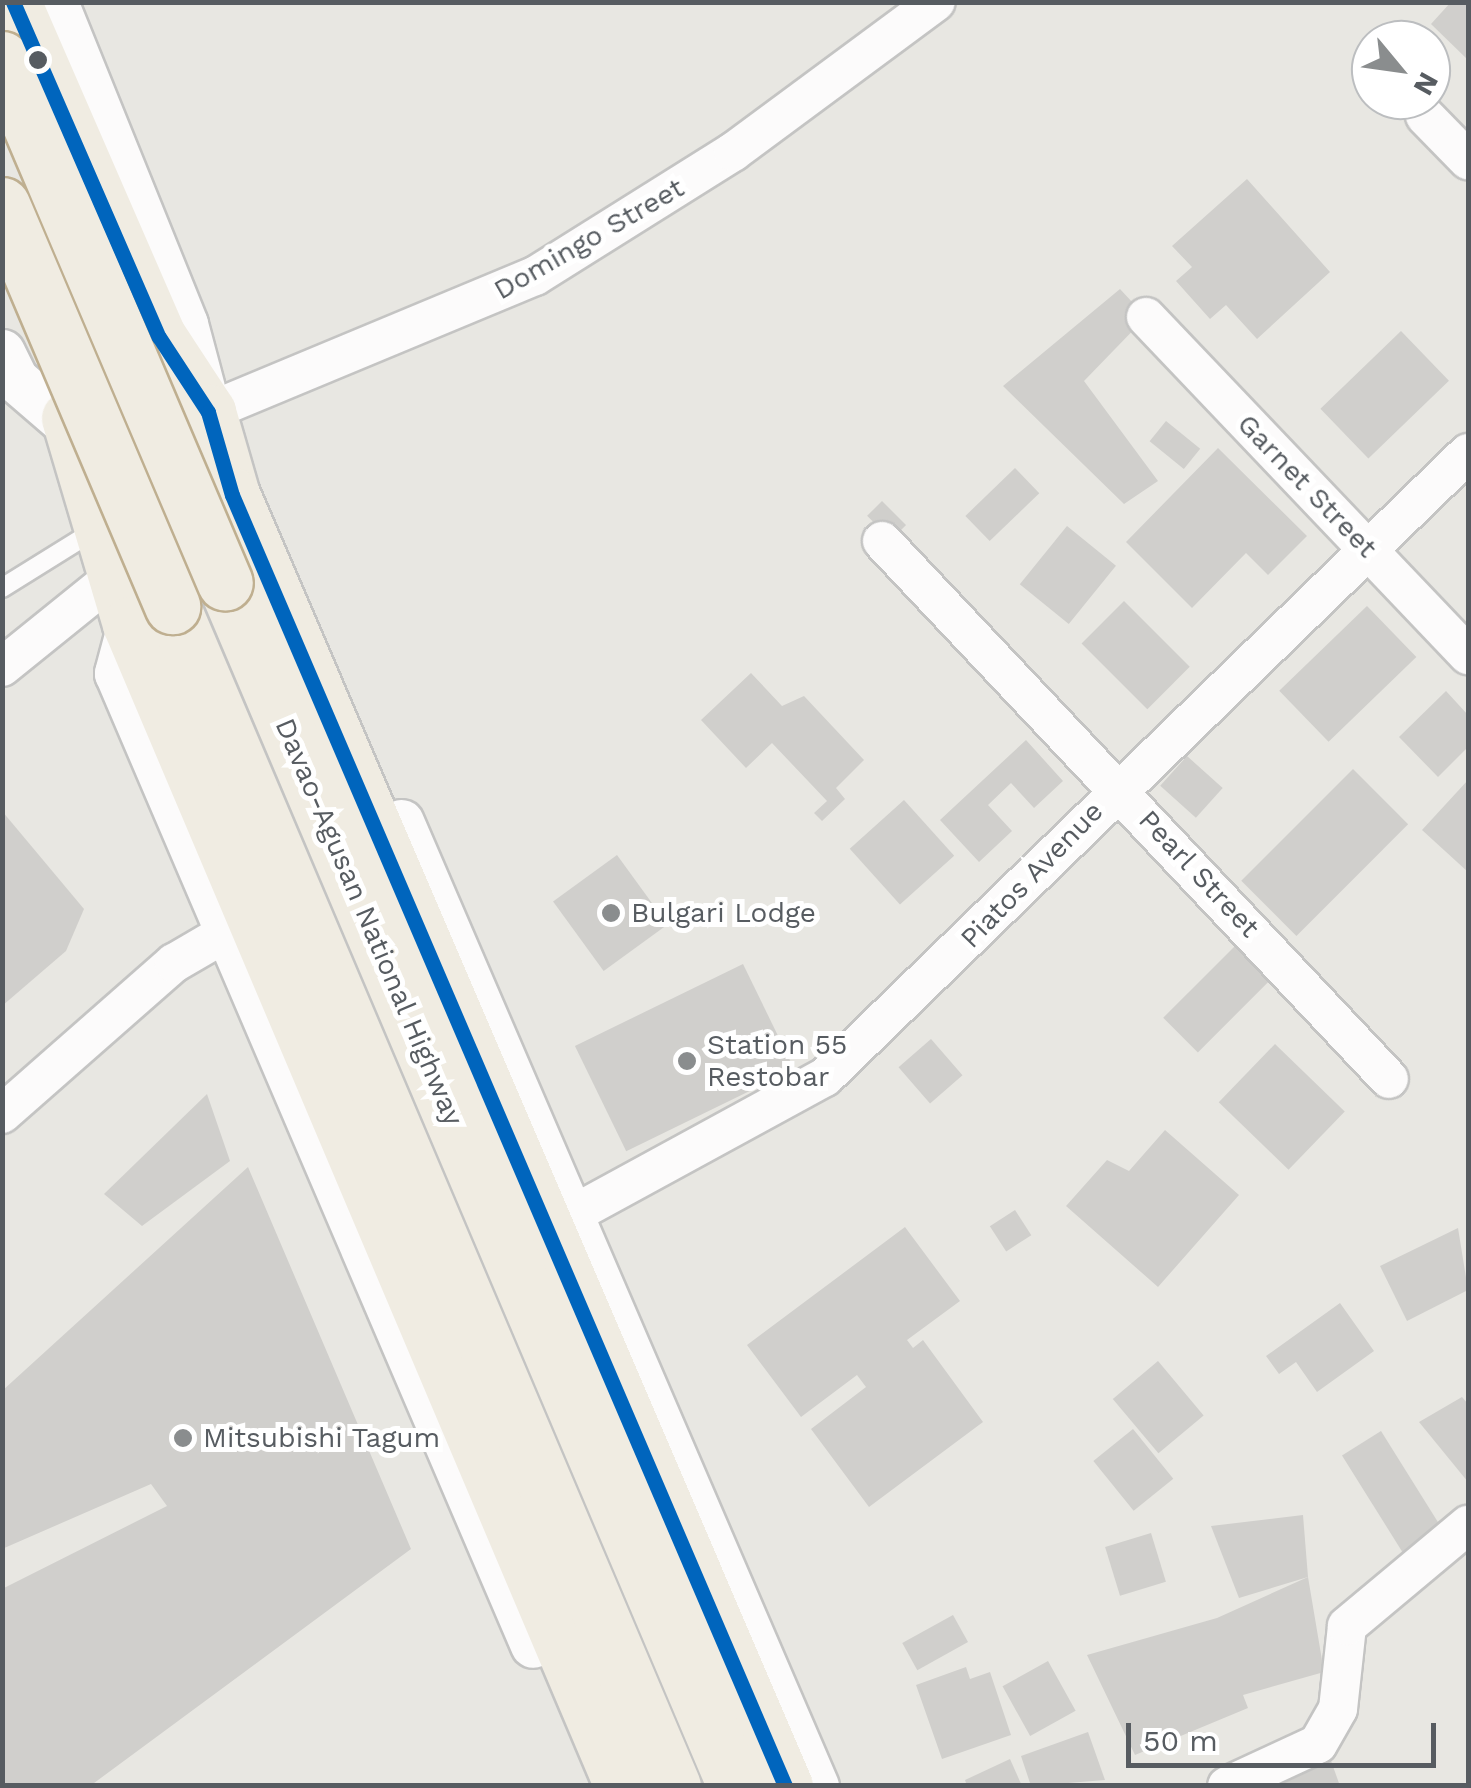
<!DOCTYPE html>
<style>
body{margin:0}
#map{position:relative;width:1471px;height:1788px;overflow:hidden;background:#e8e7e2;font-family:"Work Sans",sans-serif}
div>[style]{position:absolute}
.building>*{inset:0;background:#d0cfcc;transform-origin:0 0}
.roads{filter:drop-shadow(2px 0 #c4c4c3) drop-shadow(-2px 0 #c4c4c3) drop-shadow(0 2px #c4c4c3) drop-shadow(0 -2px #c4c4c3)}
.service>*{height:18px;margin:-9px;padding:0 9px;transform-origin:9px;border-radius:9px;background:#fcfbfb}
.minor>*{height:38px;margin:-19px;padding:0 19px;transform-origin:19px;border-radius:19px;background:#fcfbfb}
.tertiary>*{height:45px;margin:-22.5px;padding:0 22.5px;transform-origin:22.5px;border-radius:22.5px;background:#fcfbfb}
.trunk>*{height:55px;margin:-27.5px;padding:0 27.5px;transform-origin:27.5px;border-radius:27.5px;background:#f0ece2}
.bridges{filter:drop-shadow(2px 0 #bfaf90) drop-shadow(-2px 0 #bfaf90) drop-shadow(0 2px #bfaf90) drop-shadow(0 -2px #bfaf90)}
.trunk-bridge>*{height:55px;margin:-27.5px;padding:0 27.5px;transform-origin:27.5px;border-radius:27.5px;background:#f0ece2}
.bus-1>*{height:15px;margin:-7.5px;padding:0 7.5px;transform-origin:7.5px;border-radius:7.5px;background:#0065bd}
.dots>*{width:28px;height:28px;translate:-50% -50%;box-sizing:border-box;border:5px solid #fff;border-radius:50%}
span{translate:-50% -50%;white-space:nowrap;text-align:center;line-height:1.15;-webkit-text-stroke:10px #fff;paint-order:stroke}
.street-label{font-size:28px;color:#575c61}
.poi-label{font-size:28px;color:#575c61}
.left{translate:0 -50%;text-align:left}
.frame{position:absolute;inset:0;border:5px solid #575c61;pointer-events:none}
.north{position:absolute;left:1351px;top:20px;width:100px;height:100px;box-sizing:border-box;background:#fff;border:2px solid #bcbec0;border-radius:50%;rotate:119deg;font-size:28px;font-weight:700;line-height:40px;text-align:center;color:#575c61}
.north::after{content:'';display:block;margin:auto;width:35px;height:45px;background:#8a8d8e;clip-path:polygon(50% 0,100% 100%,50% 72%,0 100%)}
.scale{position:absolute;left:1126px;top:1723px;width:310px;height:45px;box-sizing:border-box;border:5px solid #575c61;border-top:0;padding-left:12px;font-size:30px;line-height:35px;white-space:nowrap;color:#575c61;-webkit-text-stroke:8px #fff;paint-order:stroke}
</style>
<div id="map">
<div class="building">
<i style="clip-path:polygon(1451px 2px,1468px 2px,1468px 60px,1431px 24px)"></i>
<i style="clip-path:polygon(1247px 179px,1330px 272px,1257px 339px,1226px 305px,1210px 319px,1176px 281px,1192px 267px,1172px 246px)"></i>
<i style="clip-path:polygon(1120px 289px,1146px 317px,1084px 381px,1158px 481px,1124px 504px,1003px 386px)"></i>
<i style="left:1401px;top:331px;width:69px;height:112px;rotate:46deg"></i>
<i style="left:1166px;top:421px;width:44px;height:26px;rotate:39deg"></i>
<i style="clip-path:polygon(1218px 448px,1307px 536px,1268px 575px,1246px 553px,1192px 608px,1126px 542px)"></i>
<i style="left:1015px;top:468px;width:35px;height:69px;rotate:46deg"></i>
<i style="left:882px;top:501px;width:34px;height:21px;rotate:45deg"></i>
<i style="left:1067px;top:526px;width:63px;height:75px;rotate:39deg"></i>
<i style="left:1124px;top:601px;width:93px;height:60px;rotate:45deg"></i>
<i style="left:1367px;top:606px;width:71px;height:122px;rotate:46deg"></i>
<i style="clip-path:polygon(751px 673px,782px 706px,804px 696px,864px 760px,836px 788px,845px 799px,822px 821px,814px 813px,827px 801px,772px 743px,746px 768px,701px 720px)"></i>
<i style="clip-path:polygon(1446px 691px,1468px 715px,1468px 747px,1438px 777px,1399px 737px)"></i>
<i style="clip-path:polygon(1026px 740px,1063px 781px,1034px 808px,1011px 783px,988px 805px,1012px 831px,979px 862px,940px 820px)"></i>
<i style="left:1187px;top:756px;width:48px;height:40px;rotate:42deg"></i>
<i style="left:1353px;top:769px;width:78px;height:158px;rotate:45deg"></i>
<i style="clip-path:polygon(1468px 780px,1468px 872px,1422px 830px)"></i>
<i style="left:904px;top:800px;width:75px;height:73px;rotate:48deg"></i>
<i style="clip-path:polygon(2px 811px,84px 909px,66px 951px,2px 1006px)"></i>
<i style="left:617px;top:855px;width:86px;height:79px;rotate:54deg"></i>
<i style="left:1241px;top:940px;width:49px;height:110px;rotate:45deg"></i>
<i style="left:743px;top:964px;width:117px;height:187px;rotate:64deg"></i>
<i style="left:931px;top:1039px;width:48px;height:43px;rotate:49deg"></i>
<i style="left:1275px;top:1044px;width:97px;height:81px;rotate:44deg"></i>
<i style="clip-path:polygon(207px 1094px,230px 1161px,142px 1226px,104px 1194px)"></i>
<i style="clip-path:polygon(1165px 1130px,1239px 1195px,1158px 1287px,1066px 1206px,1107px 1160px,1129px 1171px)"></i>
<i style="clip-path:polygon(248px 1167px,411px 1549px,90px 1786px,2px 1786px,2px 1589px,167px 1506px,151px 1484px,2px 1549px,2px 1391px)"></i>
<i style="left:1015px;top:1210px;width:30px;height:30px;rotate:57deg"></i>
<i style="clip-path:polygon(905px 1227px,960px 1301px,907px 1340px,913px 1348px,923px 1340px,983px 1422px,869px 1507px,811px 1429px,866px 1387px,857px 1375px,801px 1417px,747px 1345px)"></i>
<i style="clip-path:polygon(1458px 1228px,1468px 1290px,1407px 1321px,1380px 1266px)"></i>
<i style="clip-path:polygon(1340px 1303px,1374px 1351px,1317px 1392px,1296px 1362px,1279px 1374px,1266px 1356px)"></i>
<i style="left:1158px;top:1361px;width:71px;height:59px;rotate:50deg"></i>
<i style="clip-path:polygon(1462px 1397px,1468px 1404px,1468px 1482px,1419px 1422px)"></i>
<i style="left:1133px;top:1429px;width:64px;height:51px;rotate:51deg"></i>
<i style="left:1381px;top:1431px;width:119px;height:46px;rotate:58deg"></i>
<i style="clip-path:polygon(1303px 1515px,1308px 1577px,1239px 1598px,1211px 1526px)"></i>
<i style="left:1151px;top:1533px;width:51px;height:48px;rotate:73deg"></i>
<i style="clip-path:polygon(1308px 1577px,1324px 1672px,1243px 1695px,1248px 1708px,1135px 1755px,1087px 1655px,1217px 1618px)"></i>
<i style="left:953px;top:1615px;width:31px;height:58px;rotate:61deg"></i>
<i style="left:1048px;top:1661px;width:57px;height:52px;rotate:61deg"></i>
<i style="clip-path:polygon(966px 1667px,970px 1679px,990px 1672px,1011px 1735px,942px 1759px,916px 1685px)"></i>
<i style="clip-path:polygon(1088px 1732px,1105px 1780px,1031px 1786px,1021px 1756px)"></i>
<i style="clip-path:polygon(1330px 1758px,1340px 1786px,1261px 1786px,1261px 1785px)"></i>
<i style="clip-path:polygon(1010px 1759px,1022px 1786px,967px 1786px,965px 1780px)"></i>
</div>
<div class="roads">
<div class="service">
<i style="left:2px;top:588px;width:110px;rotate:-31.9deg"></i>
</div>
<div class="minor">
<i style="left:1425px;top:116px;width:62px;rotate:45.7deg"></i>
<i style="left:1146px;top:317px;width:467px;rotate:46.4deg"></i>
<i style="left:208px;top:412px;width:354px;rotate:-22.6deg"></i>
<i style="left:535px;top:276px;width:234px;rotate:-32.1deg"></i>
<i style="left:733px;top:152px;width:252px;rotate:-36.5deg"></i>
<i style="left:882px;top:541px;width:739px;rotate:46.7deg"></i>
<i style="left:2px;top:667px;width:146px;rotate:-38.9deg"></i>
<i style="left:2px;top:1114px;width:229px;rotate:-41.3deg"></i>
<i style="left:174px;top:963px;width:64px;rotate:-30.2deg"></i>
<i style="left:548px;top:1228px;width:315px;rotate:-28.6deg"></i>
<i style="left:825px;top:1077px;width:896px;rotate:-44.14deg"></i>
<i style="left:1227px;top:1786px;width:100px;rotate:-24.8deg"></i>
<i style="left:1318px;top:1744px;width:40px;rotate:-60.3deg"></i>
<i style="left:1338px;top:1709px;width:83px;rotate:-83.8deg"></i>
<i style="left:1347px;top:1626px;width:158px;rotate:-39.9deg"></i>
</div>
<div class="tertiary">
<i style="left:55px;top:2px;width:347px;rotate:68deg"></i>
<i style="left:185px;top:324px;width:66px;rotate:75.1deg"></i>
<i style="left:2px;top:352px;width:30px;rotate:64deg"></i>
<i style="left:15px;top:379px;width:77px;rotate:40.8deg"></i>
<i style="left:130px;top:624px;width:51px;rotate:104.9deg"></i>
<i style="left:117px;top:673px;width:1057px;rotate:66.83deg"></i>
<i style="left:401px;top:822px;width:1050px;rotate:66.71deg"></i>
</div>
<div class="trunk">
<i style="left:13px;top:2px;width:365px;rotate:66.5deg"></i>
<i style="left:159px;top:337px;width:90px;rotate:56.8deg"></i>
<i style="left:208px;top:412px;width:86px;rotate:73.9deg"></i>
<i style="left:232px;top:495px;width:1404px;rotate:66.81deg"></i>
<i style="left:69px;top:418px;width:215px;rotate:73.5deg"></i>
<i style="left:130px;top:624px;width:1262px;rotate:67.05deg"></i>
<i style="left:225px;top:583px;width:1307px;rotate:67.03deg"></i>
<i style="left:172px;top:606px;width:1282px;rotate:67deg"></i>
</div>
</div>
<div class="bridges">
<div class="trunk-bridge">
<i style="left:2px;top:59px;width:569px;rotate:66.95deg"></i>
<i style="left:2px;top:205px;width:436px;rotate:67deg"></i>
</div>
</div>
<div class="bus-1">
<i style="left:13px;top:2px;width:365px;rotate:66.5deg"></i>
<i style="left:159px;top:337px;width:90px;rotate:56.8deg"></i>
<i style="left:208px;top:412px;width:86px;rotate:73.9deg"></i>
<i style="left:232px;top:495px;width:1404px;rotate:66.81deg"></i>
</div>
<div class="dots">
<i style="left:38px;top:60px;background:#575c61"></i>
<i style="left:611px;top:913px;background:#8a8d8e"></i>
<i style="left:687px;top:1061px;background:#8a8d8e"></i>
<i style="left:183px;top:1438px;background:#8a8d8e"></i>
</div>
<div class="street-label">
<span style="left:589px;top:239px;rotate:-30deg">Domingo Street</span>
<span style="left:1307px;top:486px;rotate:46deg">Garnet Street</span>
<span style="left:1199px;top:874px;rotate:47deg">Pearl Street</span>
<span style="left:1032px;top:875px;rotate:-46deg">Piatos Avenue</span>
<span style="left:369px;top:922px;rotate:67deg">Davao-Agusan National Highway</span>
</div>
<div class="poi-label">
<span class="left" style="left:631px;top:913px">Bulgari Lodge</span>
<span class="left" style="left:707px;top:1061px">Station 55<br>Restobar</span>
<span class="left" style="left:203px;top:1438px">Mitsubishi Tagum</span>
</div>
<div class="frame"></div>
<div class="north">N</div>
<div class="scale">50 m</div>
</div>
